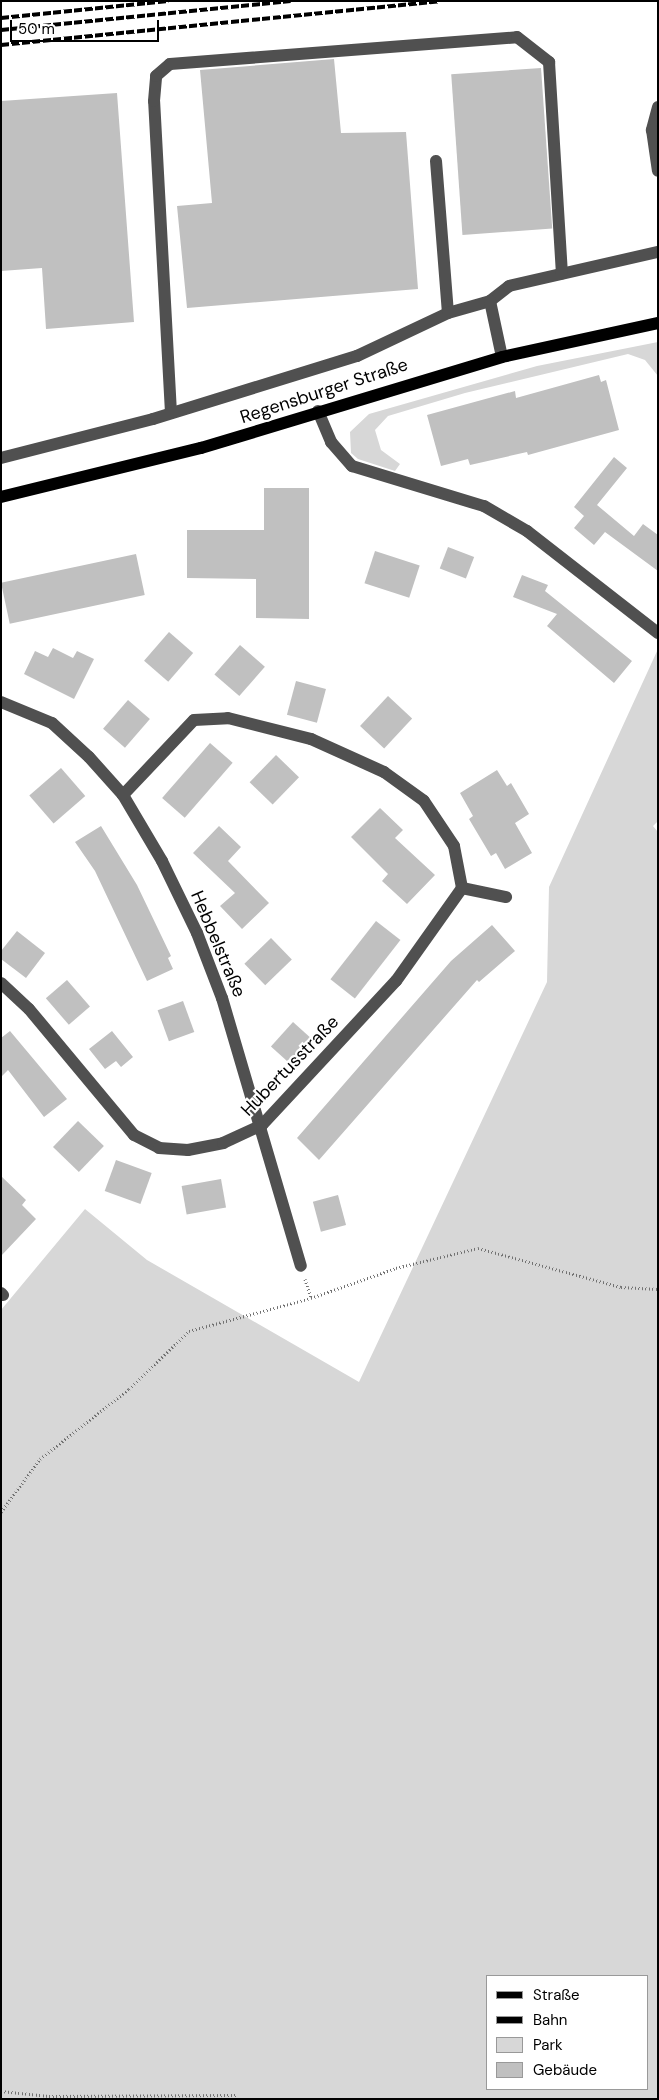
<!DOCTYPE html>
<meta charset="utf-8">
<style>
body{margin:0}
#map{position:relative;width:659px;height:2100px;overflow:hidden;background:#fff;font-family:"DM Sans",sans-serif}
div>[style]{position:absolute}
.green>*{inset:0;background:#d7d7d7}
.building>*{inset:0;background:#c0c0c0;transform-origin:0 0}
.path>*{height:3px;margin-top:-1.5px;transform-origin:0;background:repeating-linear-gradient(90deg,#727272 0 1px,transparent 0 3.5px)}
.minor>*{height:12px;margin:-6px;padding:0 6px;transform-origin:6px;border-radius:6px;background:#505050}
.major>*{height:12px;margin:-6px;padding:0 6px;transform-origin:6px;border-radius:6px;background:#000}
.rail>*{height:4px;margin-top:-2px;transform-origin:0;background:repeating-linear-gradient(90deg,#000 0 8px,transparent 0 10.5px)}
span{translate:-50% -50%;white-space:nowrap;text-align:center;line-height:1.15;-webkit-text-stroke:4.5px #fff;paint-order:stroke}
.street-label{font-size:18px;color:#000}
.frame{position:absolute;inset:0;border:2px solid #000;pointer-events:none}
.legend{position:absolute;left:486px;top:1975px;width:162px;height:115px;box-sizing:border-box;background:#fff;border:1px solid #999;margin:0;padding:6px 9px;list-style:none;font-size:15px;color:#000}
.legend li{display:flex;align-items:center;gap:10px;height:25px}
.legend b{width:25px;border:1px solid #999}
.scale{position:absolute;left:10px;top:20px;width:149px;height:22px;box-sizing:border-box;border:2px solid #000;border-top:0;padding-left:6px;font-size:15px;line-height:18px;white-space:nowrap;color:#000;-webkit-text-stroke:4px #fff;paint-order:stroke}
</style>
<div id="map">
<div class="green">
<i style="clip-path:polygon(658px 342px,658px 376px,645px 360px,628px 354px,465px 393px,388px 416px,375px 430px,381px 450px,400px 464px,395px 471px,358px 459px,351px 453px,350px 432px,369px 414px,537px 366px)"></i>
<i style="clip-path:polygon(evenodd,658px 649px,658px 821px,653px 826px,658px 832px,658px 2099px,1px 2099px,1px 1310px,85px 1209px,147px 1260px,359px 1382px,547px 982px,549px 887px,658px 649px,488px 1976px,648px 1976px,648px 2089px,488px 2089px,488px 1976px)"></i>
</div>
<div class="building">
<i style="clip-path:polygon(334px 59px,341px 133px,406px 132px,418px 289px,187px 308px,177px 206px,212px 203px,200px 70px)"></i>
<i style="left:541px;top:68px;width:161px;height:90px;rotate:86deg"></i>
<i style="clip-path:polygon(117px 93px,134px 322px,46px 329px,42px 268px,1px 271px,1px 101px)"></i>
<i style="clip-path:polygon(599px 375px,601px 382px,606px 380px,619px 430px,528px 455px,527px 452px,470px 465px,468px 459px,441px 466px,427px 415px,515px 391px,516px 398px)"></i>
<i style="clip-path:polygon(614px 457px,627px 468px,597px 505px,634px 536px,643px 524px,658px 535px,658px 571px,605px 532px,594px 545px,574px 528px,584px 516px,574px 507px)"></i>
<i style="clip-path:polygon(264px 488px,309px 488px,309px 619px,256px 618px,256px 579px,187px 578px,187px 530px,264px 530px)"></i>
<i style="left:448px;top:547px;width:28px;height:23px;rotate:21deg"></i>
<i style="left:375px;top:551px;width:47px;height:34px;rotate:18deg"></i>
<i style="left:136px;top:554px;width:42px;height:138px;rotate:78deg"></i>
<i style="clip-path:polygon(522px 575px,548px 585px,545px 591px,632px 661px,614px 683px,547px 626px,557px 614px,513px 597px)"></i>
<i style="left:169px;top:632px;width:32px;height:38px;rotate:41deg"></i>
<i style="left:240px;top:645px;width:33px;height:39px;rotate:41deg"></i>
<i style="clip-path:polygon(53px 648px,73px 658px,77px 651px,94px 659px,74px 699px,24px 674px,35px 651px,48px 657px)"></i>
<i style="left:296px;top:681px;width:31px;height:35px;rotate:15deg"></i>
<i style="left:388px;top:696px;width:33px;height:41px;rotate:43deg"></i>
<i style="left:128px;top:700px;width:29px;height:38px;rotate:41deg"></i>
<i style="left:210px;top:743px;width:30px;height:73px;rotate:41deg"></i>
<i style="left:276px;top:755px;width:32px;height:38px;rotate:44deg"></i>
<i style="left:61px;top:768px;width:37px;height:42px;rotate:49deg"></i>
<i style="clip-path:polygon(497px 770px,507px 786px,511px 783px,529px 814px,515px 823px,532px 853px,505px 869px,496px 853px,491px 856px,469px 819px,473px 816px,460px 793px)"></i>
<i style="clip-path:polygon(380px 808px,403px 830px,395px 838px,435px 875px,407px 904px,382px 881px,388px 874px,351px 837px)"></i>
<i style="clip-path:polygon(101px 826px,137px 885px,171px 956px,168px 958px,173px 969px,147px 981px,95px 871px,75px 842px)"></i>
<i style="clip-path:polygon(219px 826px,241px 847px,228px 861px,269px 903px,242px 929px,220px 906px,235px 893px,193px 853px)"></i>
<i style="left:376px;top:921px;width:31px;height:74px;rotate:38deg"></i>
<i style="clip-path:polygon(492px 925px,515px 951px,479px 982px,477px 980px,319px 1160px,297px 1138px,451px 961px)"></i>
<i style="clip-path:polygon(17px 931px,45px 953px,26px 978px,1px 959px,1px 951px)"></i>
<i style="left:271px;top:938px;width:30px;height:37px;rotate:46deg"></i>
<i style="left:67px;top:980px;width:35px;height:28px;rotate:49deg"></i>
<i style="left:183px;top:1001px;width:33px;height:27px;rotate:70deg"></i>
<i style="left:293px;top:1022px;width:28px;height:33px;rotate:42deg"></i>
<i style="clip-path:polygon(10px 1031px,67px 1099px,44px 1117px,8px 1070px,1px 1077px,1px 1038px)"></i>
<i style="clip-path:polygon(112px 1031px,133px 1057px,121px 1067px,116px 1061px,105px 1069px,89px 1049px)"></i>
<i style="left:78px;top:1121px;width:36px;height:36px;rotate:44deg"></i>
<i style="left:116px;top:1160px;width:38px;height:33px;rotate:20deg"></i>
<i style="clip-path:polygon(1px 1176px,26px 1200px,22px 1205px,36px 1219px,1px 1256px)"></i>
<i style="left:221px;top:1179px;width:29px;height:40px;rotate:80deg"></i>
<i style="left:338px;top:1195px;width:31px;height:26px;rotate:75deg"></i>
</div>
<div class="path">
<i style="left:305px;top:1279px;width:20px;rotate:72deg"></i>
<i style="left:311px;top:1298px;width:90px;rotate:-19.4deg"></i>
<i style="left:396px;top:1268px;width:84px;rotate:-13.7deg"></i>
<i style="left:478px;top:1248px;width:148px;rotate:15.3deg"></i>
<i style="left:621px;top:1287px;width:37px;rotate:3deg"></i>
<i style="left:1px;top:1512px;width:66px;rotate:-53.7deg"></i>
<i style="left:40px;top:1459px;width:113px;rotate:-38.2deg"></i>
<i style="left:129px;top:1389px;width:83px;rotate:-44deg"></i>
<i style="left:189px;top:1331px;width:126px;rotate:-15.1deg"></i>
<i style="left:1px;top:2091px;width:48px;rotate:5.9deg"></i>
<i style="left:49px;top:2096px;width:189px;rotate:-0.3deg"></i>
</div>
<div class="minor">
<i style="left:658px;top:107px;width:24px;rotate:105deg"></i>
<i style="left:652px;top:130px;width:41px;rotate:81.7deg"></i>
<i style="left:436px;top:161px;width:152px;rotate:85.5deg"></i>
<i style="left:490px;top:301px;width:24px;rotate:-38deg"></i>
<i style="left:509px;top:286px;width:153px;rotate:-12.9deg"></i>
<i style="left:318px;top:411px;width:34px;rotate:67deg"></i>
<i style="left:331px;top:442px;width:32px;rotate:49deg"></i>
<i style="left:352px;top:466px;width:138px;rotate:16.9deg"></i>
<i style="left:484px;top:506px;width:50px;rotate:30.2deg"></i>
<i style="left:527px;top:531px;width:166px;rotate:37.9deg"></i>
<i style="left:171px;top:413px;width:312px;rotate:-93.1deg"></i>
<i style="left:154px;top:101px;width:25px;rotate:-85deg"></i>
<i style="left:156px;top:76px;width:18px;rotate:-41deg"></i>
<i style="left:170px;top:64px;width:348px;rotate:-4.4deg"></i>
<i style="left:517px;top:37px;width:41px;rotate:38deg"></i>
<i style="left:549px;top:62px;width:212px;rotate:86.5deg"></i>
<i style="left:1px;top:458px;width:157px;rotate:-14.4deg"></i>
<i style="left:153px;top:419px;width:214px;rotate:-17.2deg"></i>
<i style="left:357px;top:356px;width:101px;rotate:-25.3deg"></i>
<i style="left:448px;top:313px;width:44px;rotate:-15.9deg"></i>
<i style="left:490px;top:301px;width:57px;rotate:77.9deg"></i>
<i style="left:1px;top:702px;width:55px;rotate:22.4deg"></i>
<i style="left:52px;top:723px;width:50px;rotate:42.6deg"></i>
<i style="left:89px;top:757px;width:51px;rotate:48.2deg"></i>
<i style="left:123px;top:795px;width:77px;rotate:59.4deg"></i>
<i style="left:162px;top:861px;width:80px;rotate:64.1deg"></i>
<i style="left:197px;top:933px;width:70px;rotate:69deg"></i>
<i style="left:222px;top:998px;width:279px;rotate:73.6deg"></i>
<i style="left:123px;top:795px;width:103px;rotate:-46.6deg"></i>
<i style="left:194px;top:720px;width:34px;rotate:-3deg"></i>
<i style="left:228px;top:718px;width:86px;rotate:14.2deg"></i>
<i style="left:311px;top:739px;width:80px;rotate:24.3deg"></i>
<i style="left:384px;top:772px;width:49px;rotate:35.9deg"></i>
<i style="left:424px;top:801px;width:54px;rotate:56.3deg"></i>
<i style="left:454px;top:846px;width:43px;rotate:79.2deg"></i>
<i style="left:462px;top:888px;width:45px;rotate:11.6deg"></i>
<i style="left:1px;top:983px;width:38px;rotate:43deg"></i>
<i style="left:29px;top:1009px;width:164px;rotate:50.2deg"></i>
<i style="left:134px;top:1135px;width:28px;rotate:27deg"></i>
<i style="left:159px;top:1148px;width:29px;rotate:4deg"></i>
<i style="left:188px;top:1150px;width:36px;rotate:-11deg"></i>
<i style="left:223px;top:1143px;width:43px;rotate:-24.8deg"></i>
<i style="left:262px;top:1125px;width:197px;rotate:-47.1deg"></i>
<i style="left:396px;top:981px;width:114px;rotate:-54.6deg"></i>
<i style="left:1px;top:1293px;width:3px;rotate:45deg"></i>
</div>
<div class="major">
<i style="left:1px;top:497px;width:206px;rotate:-13.8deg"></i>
<i style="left:201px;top:448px;width:314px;rotate:-16.8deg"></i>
<i style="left:502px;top:357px;width:160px;rotate:-12.3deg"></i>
</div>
<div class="rail">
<i style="left:1px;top:18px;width:168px;rotate:-5.8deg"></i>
<i style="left:1px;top:30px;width:291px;rotate:-5.7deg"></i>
<i style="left:1px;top:45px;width:441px;rotate:-5.7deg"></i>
</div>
<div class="street-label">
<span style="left:324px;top:391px;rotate:-18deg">Regensburger Straße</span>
<span style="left:218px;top:944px;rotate:67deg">Hebbelstraße</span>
<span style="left:290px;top:1066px;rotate:-46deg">Hubertusstraße</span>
</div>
<div class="frame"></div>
<ul class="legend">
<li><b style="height:6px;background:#000"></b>Straße</li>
<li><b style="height:6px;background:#000"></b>Bahn</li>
<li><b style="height:14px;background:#d7d7d7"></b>Park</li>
<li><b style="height:14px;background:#c0c0c0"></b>Gebäude</li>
</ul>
<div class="scale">50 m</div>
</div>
